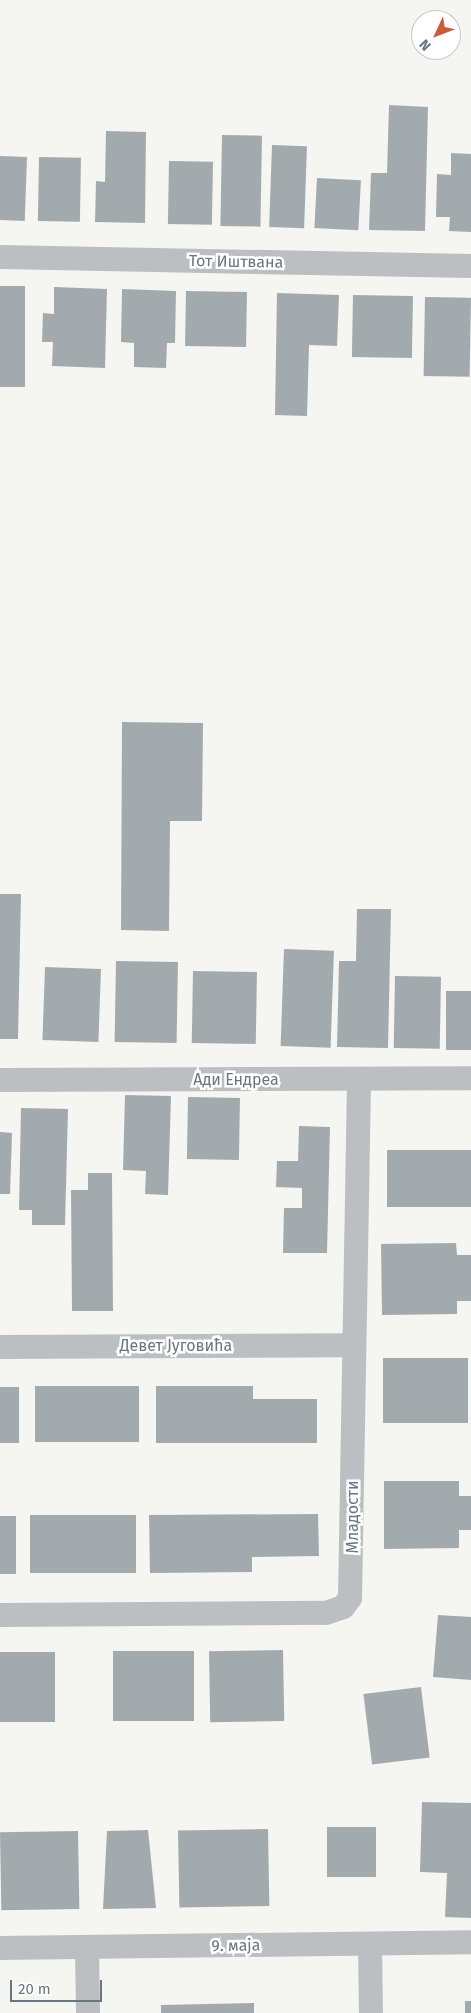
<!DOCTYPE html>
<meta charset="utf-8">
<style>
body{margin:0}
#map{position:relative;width:471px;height:2013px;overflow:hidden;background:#f5f5f2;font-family:"Fira Sans",sans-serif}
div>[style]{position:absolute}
.building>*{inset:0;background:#a3aaae;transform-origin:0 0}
.minor>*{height:24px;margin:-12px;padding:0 12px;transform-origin:12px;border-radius:12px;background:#bbbfc2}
span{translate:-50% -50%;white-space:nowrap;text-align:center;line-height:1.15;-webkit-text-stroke:5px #fff;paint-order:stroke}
.street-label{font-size:16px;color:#68767f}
.north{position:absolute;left:411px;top:10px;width:50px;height:50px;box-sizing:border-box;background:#fff;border:1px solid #c3c8cc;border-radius:50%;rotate:227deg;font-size:14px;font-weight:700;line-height:20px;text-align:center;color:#68767f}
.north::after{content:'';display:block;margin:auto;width:18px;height:22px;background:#cb593c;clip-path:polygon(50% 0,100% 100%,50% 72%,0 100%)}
.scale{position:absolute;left:10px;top:1980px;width:92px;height:22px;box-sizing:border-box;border:2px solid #68767f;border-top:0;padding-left:6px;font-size:15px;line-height:18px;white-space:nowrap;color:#68767f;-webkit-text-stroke:4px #fff;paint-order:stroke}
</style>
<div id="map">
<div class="building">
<i style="clip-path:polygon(389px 105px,428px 107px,425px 231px,369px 230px,371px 173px,387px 173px)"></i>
<i style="clip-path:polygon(106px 131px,146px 132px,145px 223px,95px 222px,96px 181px,105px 182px)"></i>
<i style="left:222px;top:135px;width:40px;height:91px;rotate:1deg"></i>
<i style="left:272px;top:145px;width:35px;height:82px;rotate:2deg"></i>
<i style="clip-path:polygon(451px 153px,471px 154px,471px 232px,449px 231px,450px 217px,436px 217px,437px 174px,451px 175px)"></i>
<i style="left:0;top:156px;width:27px;height:64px;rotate:2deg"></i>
<i style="left:39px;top:157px;width:42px;height:64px;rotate:1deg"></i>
<i style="left:169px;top:161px;width:44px;height:63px;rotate:1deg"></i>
<i style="left:317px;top:178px;width:44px;height:50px;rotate:3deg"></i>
<i style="left:0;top:286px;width:25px;height:101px"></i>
<i style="clip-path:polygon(54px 287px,107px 289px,105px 368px,52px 366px,53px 342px,42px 342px,43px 313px,54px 314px)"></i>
<i style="clip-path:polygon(122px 289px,176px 291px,175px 343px,167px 343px,166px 368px,134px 367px,134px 343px,121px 342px)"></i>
<i style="left:186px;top:291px;width:61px;height:55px;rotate:1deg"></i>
<i style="clip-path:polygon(277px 293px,339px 295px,337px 346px,309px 345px,307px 416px,275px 415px)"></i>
<i style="left:353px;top:295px;width:60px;height:62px;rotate:1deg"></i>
<i style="left:425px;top:297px;width:46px;height:79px;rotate:1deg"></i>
<i style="clip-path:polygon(122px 722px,203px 723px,202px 821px,170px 821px,169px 931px,121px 930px)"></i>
<i style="clip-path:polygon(0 894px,21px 894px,18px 1039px,0 1039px)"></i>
<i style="clip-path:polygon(357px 909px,391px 909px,388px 1048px,337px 1047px,339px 961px,356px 961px)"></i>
<i style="left:284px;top:949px;width:50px;height:97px;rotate:2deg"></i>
<i style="left:116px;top:961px;width:62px;height:81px;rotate:1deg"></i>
<i style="left:45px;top:967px;width:56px;height:73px;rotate:2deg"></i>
<i style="left:193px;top:971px;width:64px;height:72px;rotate:1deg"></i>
<i style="left:395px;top:976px;width:46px;height:72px;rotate:1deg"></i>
<i style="left:446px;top:991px;width:25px;height:59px"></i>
<i style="clip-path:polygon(125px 1095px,171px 1096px,168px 1195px,145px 1194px,146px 1171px,123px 1170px)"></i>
<i style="left:188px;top:1097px;width:52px;height:62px;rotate:1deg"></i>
<i style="clip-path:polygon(21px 1108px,68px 1109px,65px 1225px,32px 1225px,32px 1210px,19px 1210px)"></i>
<i style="clip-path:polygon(299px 1126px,330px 1127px,327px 1253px,283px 1253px,284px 1208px,302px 1208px,302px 1188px,276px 1187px,277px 1161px,298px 1161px)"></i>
<i style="clip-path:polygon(0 1132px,12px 1133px,10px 1194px,0 1194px)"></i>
<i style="left:471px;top:1150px;width:57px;height:84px;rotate:90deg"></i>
<i style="clip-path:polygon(88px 1173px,112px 1173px,113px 1311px,72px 1311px,71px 1190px,88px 1190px)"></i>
<i style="clip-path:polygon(456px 1243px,457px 1255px,471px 1255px,471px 1301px,457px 1301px,457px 1314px,382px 1315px,381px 1244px)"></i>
<i style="left:383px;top:1358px;width:85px;height:65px"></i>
<i style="left:139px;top:1386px;width:56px;height:104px;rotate:90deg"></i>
<i style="clip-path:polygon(156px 1386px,253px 1386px,253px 1399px,317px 1399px,317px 1443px,156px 1443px)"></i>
<i style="left:0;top:1387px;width:19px;height:56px"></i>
<i style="clip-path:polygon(384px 1481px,459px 1481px,459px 1496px,471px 1496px,471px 1530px,459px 1530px,459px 1548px,384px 1549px)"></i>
<i style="clip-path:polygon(318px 1514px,319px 1556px,252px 1557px,252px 1572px,150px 1573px,149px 1515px)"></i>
<i style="left:136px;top:1515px;width:58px;height:106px;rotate:90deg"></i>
<i style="left:0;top:1516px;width:16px;height:58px"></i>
<i style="clip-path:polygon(438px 1615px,471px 1617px,471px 1680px,433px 1677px)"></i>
<i style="left:283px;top:1650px;width:71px;height:74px;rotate:89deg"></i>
<i style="left:113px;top:1651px;width:81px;height:70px"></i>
<i style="left:0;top:1652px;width:55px;height:70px"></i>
<i style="left:421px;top:1687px;width:71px;height:58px;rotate:83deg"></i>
<i style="clip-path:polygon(422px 1802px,471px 1803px,471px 1918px,445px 1917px,447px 1873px,420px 1872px)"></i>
<i style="left:327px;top:1827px;width:49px;height:50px"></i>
<i style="left:268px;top:1829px;width:77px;height:90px;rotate:89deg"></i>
<i style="clip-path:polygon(148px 1830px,156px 1908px,103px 1909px,107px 1831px)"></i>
<i style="left:78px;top:1831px;width:78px;height:78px;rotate:89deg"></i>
<i style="left:471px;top:2001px;width:12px;height:6px;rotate:90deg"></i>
<i style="clip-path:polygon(254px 2003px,254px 2013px,161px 2013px,161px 2005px)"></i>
</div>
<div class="minor">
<i style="left:0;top:257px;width:471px;rotate:1.1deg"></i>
<i style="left:0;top:1080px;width:471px;rotate:-0.2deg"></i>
<i style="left:0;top:1347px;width:351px;rotate:-0.3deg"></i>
<i style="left:0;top:1615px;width:326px;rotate:-0.4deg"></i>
<i style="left:326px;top:1613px;width:18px;rotate:-19deg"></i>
<i style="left:343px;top:1607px;width:11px;rotate:-52deg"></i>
<i style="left:350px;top:1598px;width:518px;rotate:-89deg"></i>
<i style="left:370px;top:1944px;width:69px;rotate:89.2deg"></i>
<i style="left:0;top:1948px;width:471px;rotate:-0.7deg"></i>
<i style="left:87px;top:1948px;width:65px;rotate:89.1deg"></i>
</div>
<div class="street-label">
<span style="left:236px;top:262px;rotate:1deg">Тот Иштвана</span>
<span style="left:236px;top:1080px">Ади Ендреа</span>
<span style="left:176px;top:1346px">Девет Југовића</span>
<span style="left:353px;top:1517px;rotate:-90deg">Младости</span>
<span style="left:236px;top:1946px;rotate:-1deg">9. маја</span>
</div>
<div class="north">N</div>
<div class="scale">20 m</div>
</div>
